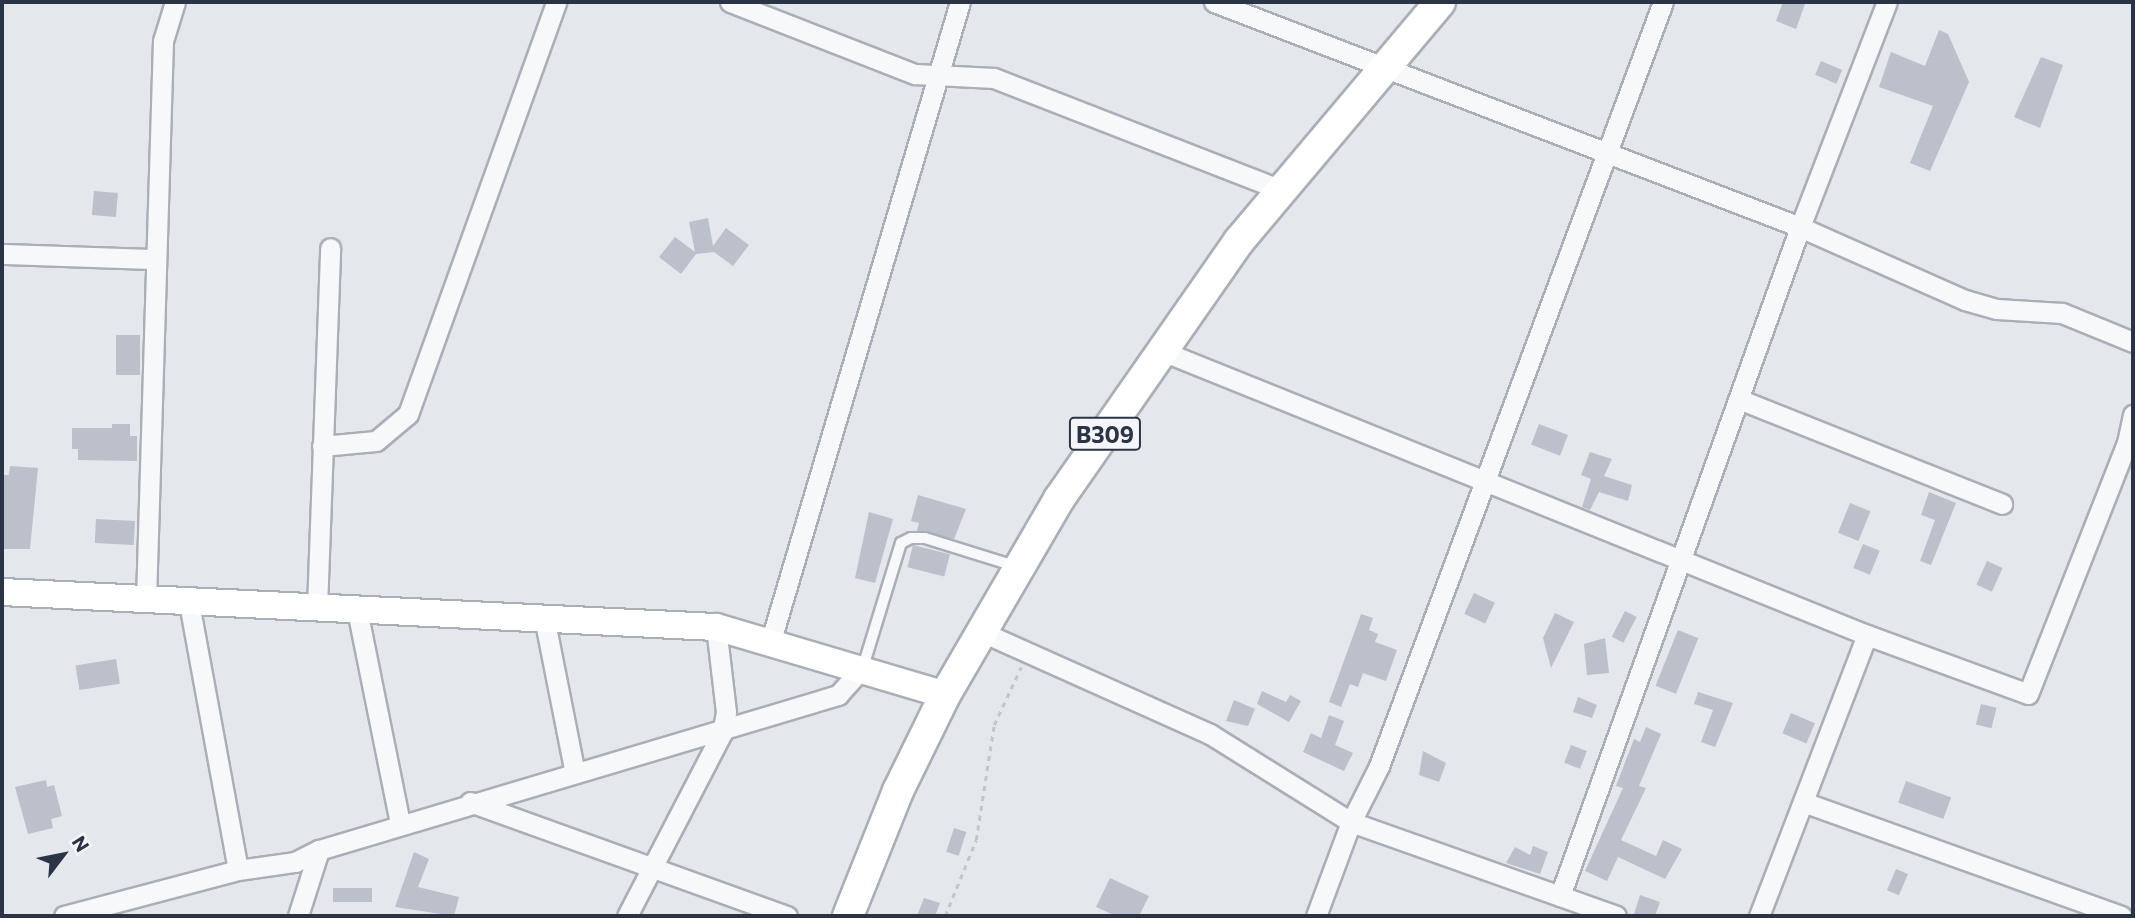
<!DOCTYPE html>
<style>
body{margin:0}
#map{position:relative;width:2135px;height:918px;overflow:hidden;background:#e4e7ec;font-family:Commissioner,sans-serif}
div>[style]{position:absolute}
.building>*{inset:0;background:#bbc0ca;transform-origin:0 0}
.path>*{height:2.5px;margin-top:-1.25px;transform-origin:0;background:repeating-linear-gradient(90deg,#c2c5cb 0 5px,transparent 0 10px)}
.roads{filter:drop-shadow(2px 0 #a9aeb7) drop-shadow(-2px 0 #a9aeb7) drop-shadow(0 2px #a9aeb7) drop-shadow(0 -2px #a9aeb7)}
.lane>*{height:10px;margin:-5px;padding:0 5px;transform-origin:5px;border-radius:5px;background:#f7f8fa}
.street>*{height:19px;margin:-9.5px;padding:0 9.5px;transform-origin:9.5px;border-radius:9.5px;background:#f7f8fa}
.secondary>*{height:26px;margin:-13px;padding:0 13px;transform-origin:13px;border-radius:13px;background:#fff}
.primary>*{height:30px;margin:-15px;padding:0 15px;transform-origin:15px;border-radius:15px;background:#fff}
span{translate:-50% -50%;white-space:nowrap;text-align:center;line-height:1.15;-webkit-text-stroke:6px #f4f6f9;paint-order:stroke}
.shield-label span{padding:2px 5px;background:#f4f6f9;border:2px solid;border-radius:5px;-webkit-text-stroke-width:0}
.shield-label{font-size:23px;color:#2b3445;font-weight:700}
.frame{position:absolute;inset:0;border:4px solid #2b3445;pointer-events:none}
.north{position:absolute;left:28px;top:820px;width:70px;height:70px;-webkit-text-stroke:5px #f4f6f9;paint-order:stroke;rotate:58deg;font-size:19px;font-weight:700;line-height:28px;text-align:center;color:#2b3445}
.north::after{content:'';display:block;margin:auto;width:24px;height:32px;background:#2b3445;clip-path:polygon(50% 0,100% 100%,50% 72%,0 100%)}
</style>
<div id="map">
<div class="building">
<i style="clip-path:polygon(1783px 2px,1805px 4px,1796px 29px,1776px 21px)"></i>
<i style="clip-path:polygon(1939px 30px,1948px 34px,1969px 82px,1930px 171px,1910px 163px,1933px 106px,1879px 87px,1891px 52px,1925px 66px)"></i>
<i style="clip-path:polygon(2041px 57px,2063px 65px,2040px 128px,2014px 117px)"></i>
<i style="left:1821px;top:61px;width:23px;height:15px;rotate:23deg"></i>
<i style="left:94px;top:191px;width:24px;height:24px;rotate:5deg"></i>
<i style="clip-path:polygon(708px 218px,713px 246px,726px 228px,749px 245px,733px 266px,714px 252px,696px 254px,681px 274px,659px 257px,675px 237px,695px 252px,689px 222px)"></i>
<i style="left:116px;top:335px;width:24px;height:40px"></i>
<i style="clip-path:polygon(112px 424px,130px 424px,130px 436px,137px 436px,137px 461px,78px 460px,78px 449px,72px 449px,72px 428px,112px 428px)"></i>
<i style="left:1539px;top:424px;width:31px;height:22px;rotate:21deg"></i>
<i style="clip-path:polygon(1590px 452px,1612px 459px,1604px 476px,1632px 485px,1628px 501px,1599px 492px,1590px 510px,1582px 507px,1591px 479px,1581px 475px)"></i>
<i style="clip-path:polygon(10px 466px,38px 468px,30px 549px,2px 549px,2px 475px,9px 475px)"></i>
<i style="clip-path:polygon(1929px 492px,1956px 503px,1931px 565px,1920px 561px,1935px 520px,1921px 515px)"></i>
<i style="clip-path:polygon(918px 495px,966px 509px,954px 539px,917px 531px,919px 523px,911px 521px)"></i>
<i style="left:1850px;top:503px;width:22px;height:32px;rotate:22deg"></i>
<i style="clip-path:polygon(869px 512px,893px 519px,875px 583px,855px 578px)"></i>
<i style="left:96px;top:519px;width:39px;height:24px;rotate:3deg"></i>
<i style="left:1863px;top:544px;width:18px;height:26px;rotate:22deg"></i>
<i style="left:913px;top:545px;width:38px;height:23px;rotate:14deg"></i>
<i style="left:1987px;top:561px;width:17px;height:26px;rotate:24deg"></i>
<i style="left:1474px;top:593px;width:23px;height:23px;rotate:25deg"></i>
<i style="left:1625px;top:611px;width:13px;height:29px;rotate:27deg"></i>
<i style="clip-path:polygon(1555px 613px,1574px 622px,1551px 668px,1543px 638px)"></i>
<i style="clip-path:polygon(1361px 614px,1373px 618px,1369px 630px,1378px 634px,1375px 642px,1397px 650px,1386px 681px,1363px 673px,1358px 687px,1350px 684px,1341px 707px,1329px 702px)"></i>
<i style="left:1678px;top:630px;width:22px;height:60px;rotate:22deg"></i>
<i style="clip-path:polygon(1605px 638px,1609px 673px,1587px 675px,1584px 644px)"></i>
<i style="left:116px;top:659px;width:25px;height:41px;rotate:81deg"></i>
<i style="clip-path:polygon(1262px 691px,1286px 702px,1290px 695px,1301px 701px,1289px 722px,1257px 704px)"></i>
<i style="clip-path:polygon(1698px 692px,1733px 703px,1715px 747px,1701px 742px,1713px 710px,1694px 704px)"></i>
<i style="clip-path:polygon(1578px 697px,1597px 705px,1592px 718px,1573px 712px)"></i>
<i style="clip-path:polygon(1234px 700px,1255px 709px,1248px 726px,1226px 721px)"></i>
<i style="left:1981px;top:704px;width:16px;height:21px;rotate:14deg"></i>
<i style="left:1791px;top:713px;width:26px;height:22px;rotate:23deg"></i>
<i style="clip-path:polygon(1329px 715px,1344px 721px,1335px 745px,1353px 753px,1344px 771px,1303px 752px,1311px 733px,1321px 738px)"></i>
<i style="clip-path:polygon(1646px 727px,1661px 734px,1639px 786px,1646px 788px,1621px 840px,1656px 856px,1663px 840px,1682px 849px,1665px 879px,1618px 857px,1607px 881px,1585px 871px,1623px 788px,1616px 786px,1634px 739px,1640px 742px)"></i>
<i style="left:1571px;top:745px;width:17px;height:19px;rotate:21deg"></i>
<i style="clip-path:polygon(1423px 751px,1446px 763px,1439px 782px,1419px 775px)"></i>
<i style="clip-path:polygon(46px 780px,47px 787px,54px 785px,62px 816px,51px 819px,53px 828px,28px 834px,15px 787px)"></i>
<i style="left:1906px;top:781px;width:48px;height:23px;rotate:20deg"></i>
<i style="left:954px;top:828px;width:13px;height:25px;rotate:18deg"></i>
<i style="clip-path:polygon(1533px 846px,1548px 852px,1540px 874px,1506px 863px,1515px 847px,1530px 855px)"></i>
<i style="clip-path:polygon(414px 852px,429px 859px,418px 887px,459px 897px,454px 916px,395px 907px)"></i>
<i style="left:1896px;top:869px;width:13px;height:23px;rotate:23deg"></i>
<i style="clip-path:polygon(1110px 878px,1149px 896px,1139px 916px,1116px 916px,1096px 907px)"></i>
<i style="left:333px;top:888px;width:39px;height:14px"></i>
<i style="clip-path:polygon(1640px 895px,1660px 902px,1655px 916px,1634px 914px)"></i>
<i style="clip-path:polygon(924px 898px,940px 903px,935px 916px,917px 916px)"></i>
</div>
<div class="path">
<i style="left:945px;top:916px;width:82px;rotate:-67.8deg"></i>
<i style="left:976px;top:840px;width:116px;rotate:-81.1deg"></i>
<i style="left:994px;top:725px;width:64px;rotate:-65deg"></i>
</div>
<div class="roads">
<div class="lane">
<i style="left:863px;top:667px;width:130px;rotate:-73deg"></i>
<i style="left:901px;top:543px;width:11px;rotate:-27deg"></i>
<i style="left:911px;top:538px;width:14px"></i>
<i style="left:925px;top:538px;width:94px;rotate:17.3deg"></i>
</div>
<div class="street">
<i style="left:730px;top:2px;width:199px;rotate:21.3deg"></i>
<i style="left:915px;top:74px;width:79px;rotate:2.9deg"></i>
<i style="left:994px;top:78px;width:309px;rotate:21.3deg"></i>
<i style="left:1214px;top:2px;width:628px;rotate:21deg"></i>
<i style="left:1800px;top:227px;width:180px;rotate:23.9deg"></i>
<i style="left:1965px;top:300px;width:33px;rotate:16deg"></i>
<i style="left:1997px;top:309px;width:65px;rotate:3.5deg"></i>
<i style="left:2062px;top:313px;width:77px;rotate:22.2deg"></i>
<i style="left:2px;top:254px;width:154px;rotate:1.9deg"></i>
<i style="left:1162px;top:351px;width:760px;rotate:21.94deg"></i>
<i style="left:1867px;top:635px;width:171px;rotate:20.1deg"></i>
<i style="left:2028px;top:694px;width:270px;rotate:-68.5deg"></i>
<i style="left:2127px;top:443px;width:29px;rotate:-78deg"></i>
<i style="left:1741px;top:400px;width:281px;rotate:21.7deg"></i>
<i style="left:322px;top:446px;width:54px;rotate:-5.3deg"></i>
<i style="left:376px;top:441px;width:42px;rotate:-40.2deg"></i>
<i style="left:408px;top:414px;width:438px;rotate:-70.2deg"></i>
<i style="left:146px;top:600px;width:559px;rotate:-88.26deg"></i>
<i style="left:163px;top:41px;width:41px;rotate:-72.9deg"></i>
<i style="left:189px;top:603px;width:271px;rotate:79.6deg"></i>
<i style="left:317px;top:608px;width:360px;rotate:-87.9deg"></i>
<i style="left:357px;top:610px;width:218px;rotate:78.6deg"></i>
<i style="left:544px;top:617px;width:159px;rotate:78.8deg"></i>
<i style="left:982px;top:632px;width:250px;rotate:24.1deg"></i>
<i style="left:1210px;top:734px;width:166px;rotate:32deg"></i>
<i style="left:1351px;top:822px;width:281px;rotate:19.5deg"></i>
<i style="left:771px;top:640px;width:665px;rotate:-73.5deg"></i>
<i style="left:470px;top:802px;width:337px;rotate:19.8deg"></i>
<i style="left:1803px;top:802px;width:338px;rotate:19.7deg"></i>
<i style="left:319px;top:850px;width:542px;rotate:-16.63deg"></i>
<i style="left:838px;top:695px;width:38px;rotate:-48deg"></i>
<i style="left:1560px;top:896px;width:711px;rotate:-70.26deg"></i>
<i style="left:1800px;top:227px;width:241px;rotate:-68.9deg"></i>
<i style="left:64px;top:916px;width:180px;rotate:-14.8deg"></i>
<i style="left:238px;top:870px;width:58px;rotate:-8deg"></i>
<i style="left:295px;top:862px;width:27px;rotate:-27deg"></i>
<i style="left:319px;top:850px;width:69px;rotate:107.7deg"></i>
<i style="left:627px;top:916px;width:206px;rotate:-62.6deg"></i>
<i style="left:722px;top:733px;width:21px;rotate:-79deg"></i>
<i style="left:726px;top:712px;width:86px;rotate:-96.7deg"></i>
<i style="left:1316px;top:916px;width:100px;rotate:-69.6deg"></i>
<i style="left:1351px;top:822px;width:63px;rotate:-63.4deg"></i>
<i style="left:1379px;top:766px;width:815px;rotate:-69.61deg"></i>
<i style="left:1759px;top:916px;width:301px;rotate:-69deg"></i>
</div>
<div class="secondary">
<i style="left:2px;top:592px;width:715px;rotate:2.81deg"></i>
<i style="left:716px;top:627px;width:239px;rotate:16.5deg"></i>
</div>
<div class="primary">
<i style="left:848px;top:916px;width:135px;rotate:-68.2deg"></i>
<i style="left:898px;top:791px;width:107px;rotate:-63.9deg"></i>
<i style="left:945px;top:695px;width:227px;rotate:-59.8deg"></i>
<i style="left:1059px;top:499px;width:315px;rotate:-55.1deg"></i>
<i style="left:1239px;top:241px;width:312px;rotate:-49.9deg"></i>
</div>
</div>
<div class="shield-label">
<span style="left:1105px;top:434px">B309</span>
</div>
<div class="frame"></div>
<div class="north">N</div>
</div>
